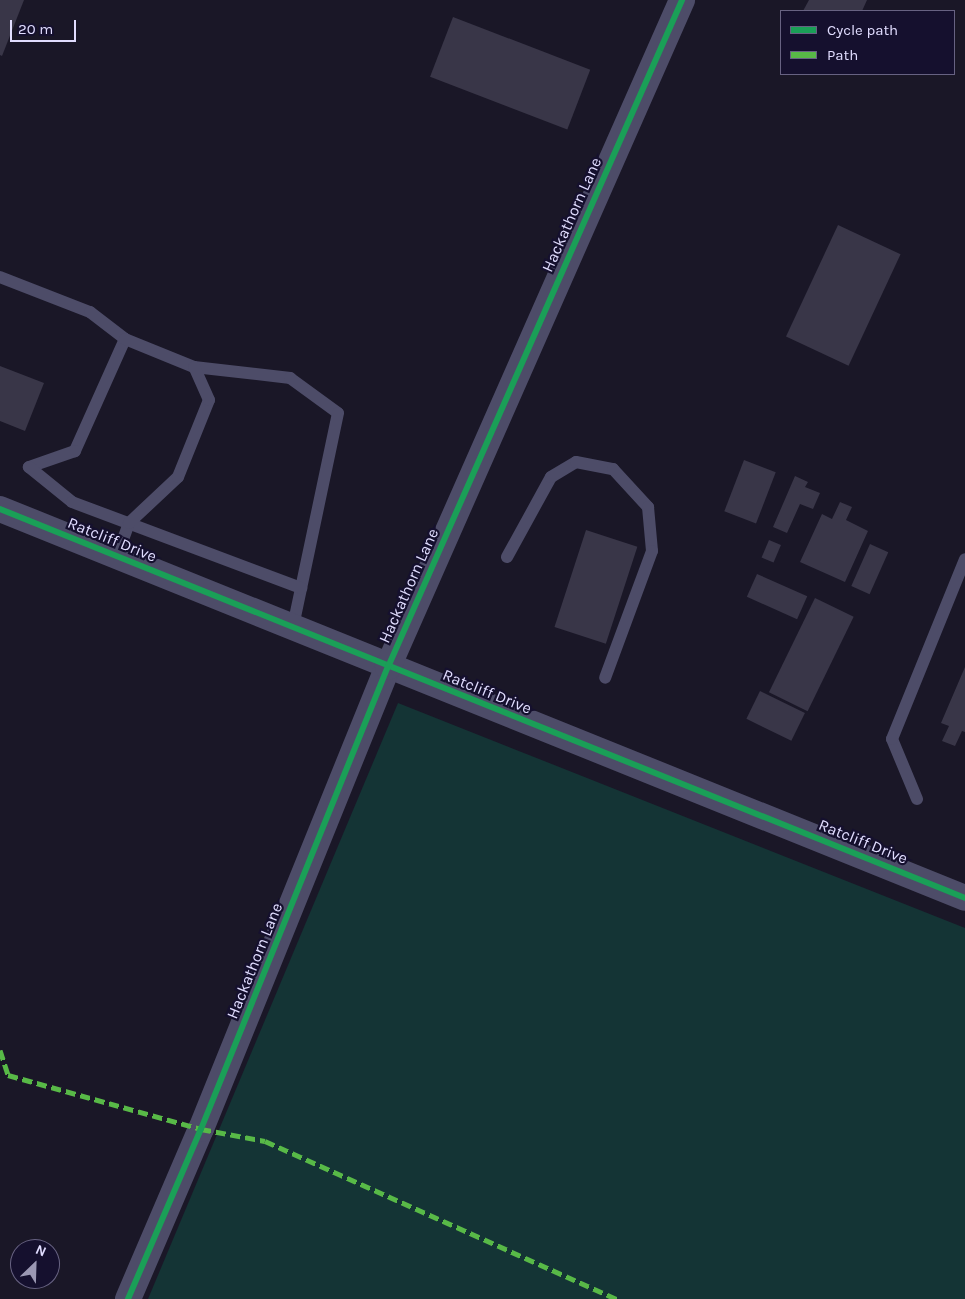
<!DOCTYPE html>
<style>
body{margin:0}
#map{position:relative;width:965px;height:1299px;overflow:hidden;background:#1a1727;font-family:Karla,sans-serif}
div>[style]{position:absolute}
.green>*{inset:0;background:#143435}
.building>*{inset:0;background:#393648;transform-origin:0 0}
.lane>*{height:12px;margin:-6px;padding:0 6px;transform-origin:6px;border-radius:6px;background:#4d4c68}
.street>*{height:26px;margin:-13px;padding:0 13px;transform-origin:13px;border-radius:13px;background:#4d4c68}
.quiet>*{height:5px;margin-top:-2.5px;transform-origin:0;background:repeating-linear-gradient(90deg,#58b947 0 10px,transparent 0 15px)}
.cycleway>*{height:6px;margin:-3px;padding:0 3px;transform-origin:3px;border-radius:3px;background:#1a9f57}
span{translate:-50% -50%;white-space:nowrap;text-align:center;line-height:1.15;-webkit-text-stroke:4.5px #15102e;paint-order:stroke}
.street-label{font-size:16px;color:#e1ddff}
.legend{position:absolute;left:780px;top:10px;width:175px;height:65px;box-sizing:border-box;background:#15102e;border:1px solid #676282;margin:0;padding:6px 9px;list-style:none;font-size:15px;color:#e1ddff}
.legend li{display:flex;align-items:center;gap:10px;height:25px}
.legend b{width:25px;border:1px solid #676282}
.north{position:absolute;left:10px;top:1239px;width:50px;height:50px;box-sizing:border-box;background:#15102e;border:1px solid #676282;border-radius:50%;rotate:24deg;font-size:14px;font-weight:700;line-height:20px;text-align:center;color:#e1ddff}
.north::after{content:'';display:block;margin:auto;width:18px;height:22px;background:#9b98b3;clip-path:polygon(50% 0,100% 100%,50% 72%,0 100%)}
.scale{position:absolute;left:10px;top:20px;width:66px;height:22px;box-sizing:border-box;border:2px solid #e1ddff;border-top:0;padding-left:6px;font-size:15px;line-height:18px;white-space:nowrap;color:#e1ddff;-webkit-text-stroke:4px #15102e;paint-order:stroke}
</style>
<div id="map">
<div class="green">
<i style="clip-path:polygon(398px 703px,965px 928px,965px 1299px,148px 1299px)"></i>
</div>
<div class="building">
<i style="clip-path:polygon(0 0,24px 0,2px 56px,0 55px)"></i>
<i style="clip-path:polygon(809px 0,867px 0,862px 11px,803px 11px)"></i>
<i style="left:453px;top:17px;width:147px;height:64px;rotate:21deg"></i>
<i style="left:838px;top:225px;width:69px;height:123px;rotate:25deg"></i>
<i style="clip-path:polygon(0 366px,44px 383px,25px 431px,0 421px)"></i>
<i style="left:744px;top:460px;width:34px;height:55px;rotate:21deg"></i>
<i style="clip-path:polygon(795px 476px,808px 482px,805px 487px,820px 493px,813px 509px,800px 504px,787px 533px,773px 527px)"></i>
<i style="clip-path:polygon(840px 502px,852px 507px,846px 520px,868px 531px,845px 582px,800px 562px,822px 514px,832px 519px)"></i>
<i style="left:586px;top:530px;width:54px;height:102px;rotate:18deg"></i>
<i style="left:769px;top:540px;width:13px;height:19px;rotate:23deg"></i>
<i style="left:870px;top:544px;width:20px;height:46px;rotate:24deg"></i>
<i style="left:757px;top:574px;width:55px;height:25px;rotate:24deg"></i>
<i style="left:815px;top:598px;width:43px;height:105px;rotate:26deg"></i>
<i style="clip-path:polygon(965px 667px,965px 732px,962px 731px,955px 746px,942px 741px,949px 726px,941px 723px)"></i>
<i style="left:760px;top:691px;width:50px;height:31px;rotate:26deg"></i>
</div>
<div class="lane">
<i style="left:0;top:277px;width:97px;rotate:21.3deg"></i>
<i style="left:90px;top:312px;width:44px;rotate:37.6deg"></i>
<i style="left:125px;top:339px;width:123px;rotate:114.1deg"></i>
<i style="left:75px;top:451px;width:49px;rotate:160.8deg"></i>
<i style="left:125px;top:339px;width:74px;rotate:22.1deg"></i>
<i style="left:194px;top:367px;width:97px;rotate:6.5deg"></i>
<i style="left:290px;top:378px;width:59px;rotate:36.1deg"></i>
<i style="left:338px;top:413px;width:219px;rotate:101.9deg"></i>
<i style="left:29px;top:467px;width:55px;rotate:39.1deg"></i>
<i style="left:72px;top:502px;width:245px;rotate:20.6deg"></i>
<i style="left:117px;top:556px;width:35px;rotate:-70deg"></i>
<i style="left:129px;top:523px;width:67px;rotate:-43.2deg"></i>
<i style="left:178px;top:477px;width:83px;rotate:-68.1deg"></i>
<i style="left:209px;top:400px;width:36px;rotate:-114deg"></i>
<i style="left:507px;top:557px;width:91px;rotate:-61.2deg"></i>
<i style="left:551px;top:477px;width:29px;rotate:-31deg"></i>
<i style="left:576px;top:462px;width:38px;rotate:11deg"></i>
<i style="left:613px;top:469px;width:52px;rotate:47.4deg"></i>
<i style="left:648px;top:507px;width:44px;rotate:84.8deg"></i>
<i style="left:652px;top:551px;width:135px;rotate:110.3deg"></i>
<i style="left:917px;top:799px;width:65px;rotate:-112.6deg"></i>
<i style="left:892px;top:739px;width:194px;rotate:-67.9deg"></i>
</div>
<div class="street">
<i style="left:0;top:509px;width:1040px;rotate:21.95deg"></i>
<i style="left:128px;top:1299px;width:185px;rotate:-66.8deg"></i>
<i style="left:201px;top:1129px;width:498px;rotate:-68deg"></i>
<i style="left:388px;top:667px;width:729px;rotate:-66.21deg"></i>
</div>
<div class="quiet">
<i style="left:0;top:1050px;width:26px;rotate:72deg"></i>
<i style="left:8px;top:1075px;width:200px;rotate:15.6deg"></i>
<i style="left:201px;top:1129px;width:65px;rotate:10.6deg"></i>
<i style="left:265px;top:1141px;width:386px;rotate:24.2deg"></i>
</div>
<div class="cycleway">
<i style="left:0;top:509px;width:1040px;rotate:21.95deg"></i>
<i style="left:128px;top:1299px;width:185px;rotate:-66.8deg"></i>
<i style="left:201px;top:1129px;width:498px;rotate:-68deg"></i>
<i style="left:388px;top:667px;width:729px;rotate:-66.21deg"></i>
</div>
<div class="street-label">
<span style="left:572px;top:215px;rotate:-66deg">Hackathorn Lane</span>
<span style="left:112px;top:540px;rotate:22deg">Ratcliff Drive</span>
<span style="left:409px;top:586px;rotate:-66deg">Hackathorn Lane</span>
<span style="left:487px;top:692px;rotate:22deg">Ratcliff Drive</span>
<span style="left:863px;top:842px;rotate:22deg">Ratcliff Drive</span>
<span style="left:255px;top:961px;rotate:-68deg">Hackathorn Lane</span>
</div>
<ul class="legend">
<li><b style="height:6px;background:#1a9f57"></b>Cycle path</li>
<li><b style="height:6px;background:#58b947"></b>Path</li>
</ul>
<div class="north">N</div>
<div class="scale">20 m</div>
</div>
